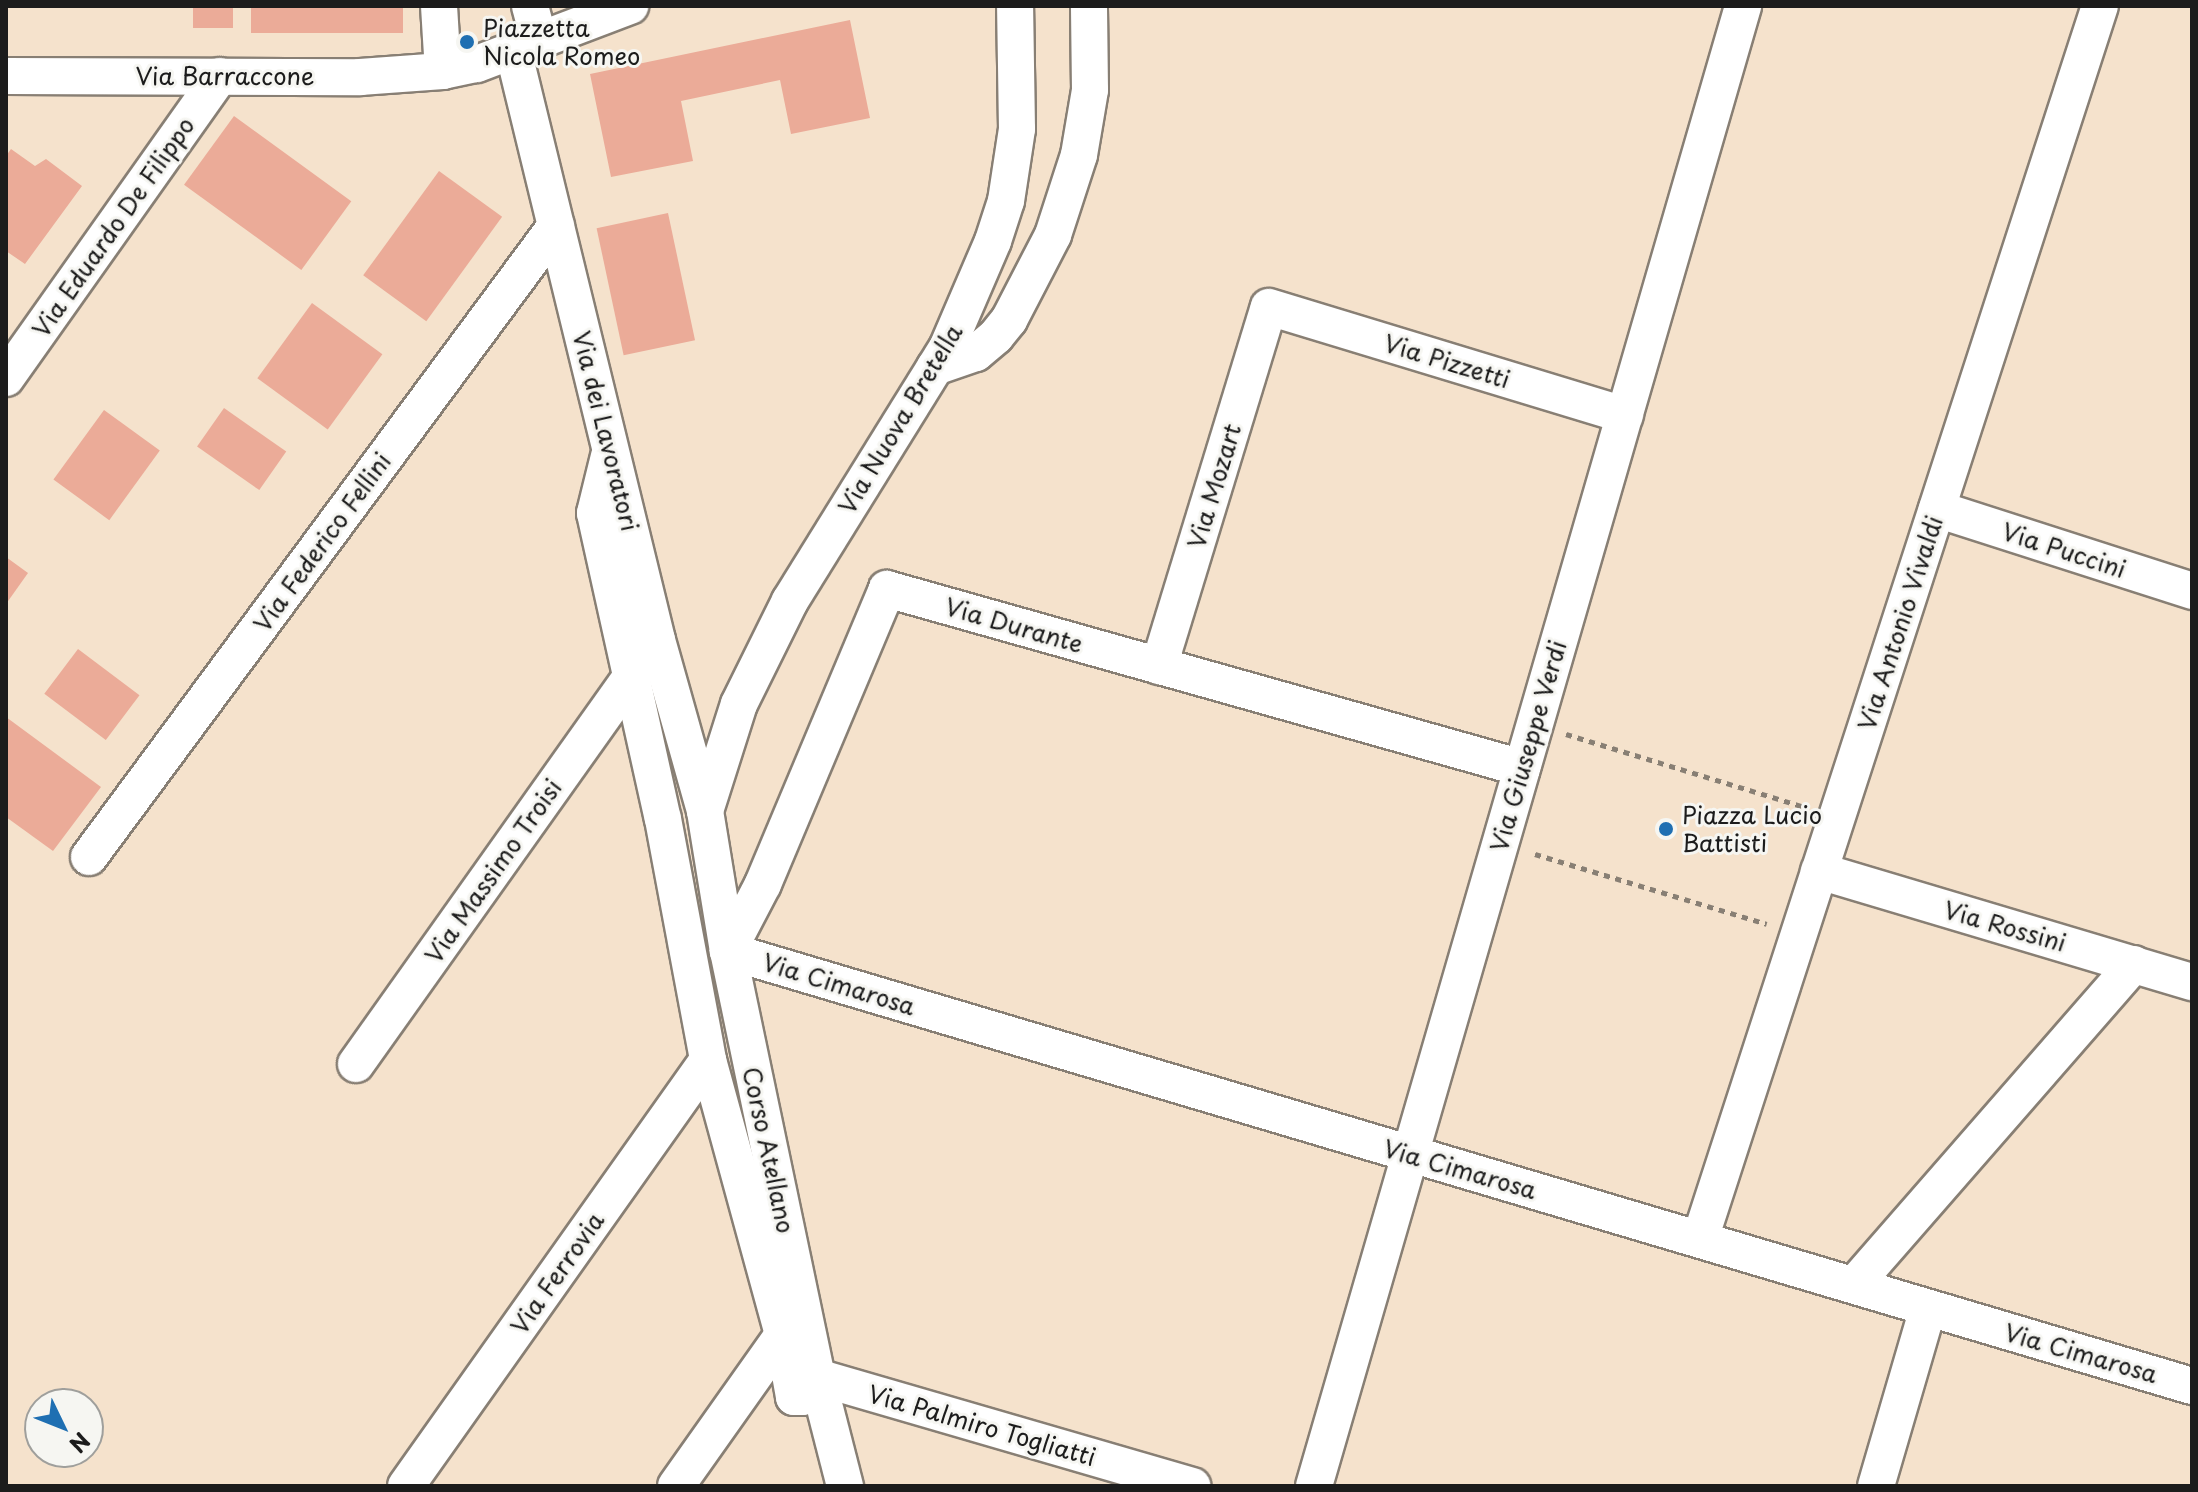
<!DOCTYPE html>
<style>
body{margin:0}
#map{position:relative;width:2198px;height:1492px;overflow:hidden;background:#f5e2cc;font-family:"Playpen Sans",sans-serif}
div>[style]{position:absolute}
.building>*{inset:0;background:#ebab98;transform-origin:0 0}
.path>*{height:5px;margin-top:-2.5px;transform-origin:0;background:repeating-linear-gradient(90deg,#887f74 0 6px,transparent 0 12px)}
.roads{filter:drop-shadow(2px 0 #887f74) drop-shadow(-2px 0 #887f74) drop-shadow(0 2px #887f74) drop-shadow(0 -2px #887f74)}
.minor>*{height:36px;margin:-18px;padding:0 18px;transform-origin:18px;border-radius:18px;background:#fff}
.dots>*{width:22px;height:22px;translate:-50% -50%;box-sizing:border-box;border:4px solid #f6f6f2;border-radius:50%}
span{translate:-50% -50%;white-space:nowrap;text-align:center;line-height:1.15;-webkit-text-stroke:6px #f6f6f2;paint-order:stroke}
.poi-label{font-size:24px;color:#1c1c1c}
.left{translate:0 -50%;text-align:left}
.street-label{font-size:24px;color:#1c1c1c}
.frame{position:absolute;inset:0;border:8px solid #1c1c1c;pointer-events:none}
.north{position:absolute;left:24px;top:1388px;width:80px;height:80px;box-sizing:border-box;background:#f6f6f2;border:2px solid #9f9f9c;border-radius:50%;rotate:133deg;font-size:22px;font-weight:700;line-height:32px;text-align:center;color:#1c1c1c}
.north::after{content:'';display:block;margin:auto;width:28px;height:36px;background:#1f6fb2;clip-path:polygon(50% 0,100% 100%,50% 72%,0 100%)}
</style>
<div id="map">
<div class="building">
<i style="left:193px;top:6px;width:40px;height:22px"></i>
<i style="left:251px;top:6px;width:152px;height:27px"></i>
<i style="clip-path:polygon(850px 20px,870px 118px,791px 134px,780px 80px,681px 101px,693px 161px,611px 177px,590px 74px)"></i>
<i style="left:234px;top:116px;width:145px;height:85px;rotate:36deg"></i>
<i style="clip-path:polygon(11px 149px,35px 166px,46px 159px,82px 186px,25px 264px,6px 251px,6px 156px)"></i>
<i style="left:439px;top:171px;width:78px;height:129px;rotate:36deg"></i>
<i style="left:668px;top:213px;width:130px;height:73px;rotate:78deg"></i>
<i style="left:312px;top:303px;width:87px;height:93px;rotate:36deg"></i>
<i style="left:224px;top:408px;width:76px;height:47px;rotate:35deg"></i>
<i style="left:104px;top:410px;width:69px;height:86px;rotate:36deg"></i>
<i style="clip-path:polygon(6px 557px,28px 573px,6px 604px)"></i>
<i style="left:78px;top:649px;width:77px;height:56px;rotate:37deg"></i>
<i style="clip-path:polygon(6px 717px,101px 787px,53px 851px,6px 817px)"></i>
</div>
<div class="path">
<i style="left:1566px;top:734px;width:250px;rotate:17deg"></i>
<i style="left:1535px;top:854px;width:242px;rotate:16.8deg"></i>
</div>
<div class="roads">
<div class="minor">
<i style="left:439px;top:6px;width:65px;rotate:86.5deg"></i>
<i style="left:530px;top:6px;width:35px;rotate:75deg"></i>
<i style="left:513px;top:50px;width:607px;rotate:76.28deg"></i>
<i style="left:657px;top:640px;width:178px;rotate:74.3deg"></i>
<i style="left:705px;top:811px;width:142px;rotate:80.7deg"></i>
<i style="left:728px;top:951px;width:435px;rotate:78.2deg"></i>
<i style="left:817px;top:1377px;width:113px;rotate:75.6deg"></i>
<i style="left:6px;top:76px;width:354px;rotate:0.2deg"></i>
<i style="left:360px;top:77px;width:83px;rotate:-4.1deg"></i>
<i style="left:443px;top:71px;width:35px;rotate:-12deg"></i>
<i style="left:477px;top:64px;width:164px;rotate:-20.8deg"></i>
<i style="left:935px;top:367px;width:43px;rotate:-18.9deg"></i>
<i style="left:976px;top:353px;width:26px;rotate:-40deg"></i>
<i style="left:996px;top:336px;width:21px;rotate:-51deg"></i>
<i style="left:1009px;top:320px;width:96px;rotate:-62.6deg"></i>
<i style="left:1053px;top:235px;width:84px;rotate:-72deg"></i>
<i style="left:1079px;top:155px;width:66px;rotate:-80.4deg"></i>
<i style="left:1090px;top:90px;width:84px;rotate:-90.7deg"></i>
<i style="left:6px;top:378px;width:370px;rotate:-54.7deg"></i>
<i style="left:609px;top:456px;width:59px;rotate:103.8deg"></i>
<i style="left:595px;top:513px;width:313px;rotate:77.5deg"></i>
<i style="left:663px;top:819px;width:245px;rotate:79.4deg"></i>
<i style="left:708px;top:1060px;width:285px;rotate:74.7deg"></i>
<i style="left:783px;top:1335px;width:63px;rotate:79.9deg"></i>
<i style="left:794px;top:1397px;width:8px"></i>
<i style="left:802px;top:1397px;width:10px;rotate:-45deg"></i>
<i style="left:809px;top:1390px;width:15px;rotate:-58deg"></i>
<i style="left:817px;top:1377px;width:391px;rotate:16.2deg"></i>
<i style="left:1937px;top:509px;width:268px;rotate:17.8deg"></i>
<i style="left:1159px;top:666px;width:375px;rotate:-73deg"></i>
<i style="left:1269px;top:307px;width:372px;rotate:16.9deg"></i>
<i style="left:1522px;top:768px;width:660px;rotate:-164.26deg"></i>
<i style="left:887px;top:589px;width:320px;rotate:112.8deg"></i>
<i style="left:763px;top:884px;width:76px;rotate:117.6deg"></i>
<i style="left:728px;top:951px;width:1527px;rotate:16.55deg"></i>
<i style="left:705px;top:811px;width:112px;rotate:-72.4deg"></i>
<i style="left:739px;top:704px;width:115px;rotate:-63.7deg"></i>
<i style="left:790px;top:601px;width:298px;rotate:-58.2deg"></i>
<i style="left:947px;top:348px;width:116px;rotate:-66.7deg"></i>
<i style="left:993px;top:241px;width:42px;rotate:-72deg"></i>
<i style="left:1006px;top:201px;width:73px;rotate:-81.3deg"></i>
<i style="left:1017px;top:129px;width:123px;rotate:-90.9deg"></i>
<i style="left:89px;top:857px;width:785px;rotate:-53.5deg"></i>
<i style="left:1819px;top:871px;width:389px;rotate:16.6deg"></i>
<i style="left:356px;top:1064px;width:473px;rotate:-54.6deg"></i>
<i style="left:1700px;top:1239px;width:1296px;rotate:-72.03deg"></i>
<i style="left:1854px;top:1285px;width:426px;rotate:-48.9deg"></i>
<i style="left:406px;top:1486px;width:522px;rotate:-54.67deg"></i>
<i style="left:676px;top:1486px;width:185px;rotate:-54.7deg"></i>
<i style="left:1314px;top:1486px;width:1541px;rotate:-73.83deg"></i>
<i style="left:1876px;top:1486px;width:185px;rotate:-73.7deg"></i>
</div>
</div>
<div class="dots">
<i style="left:467px;top:42px;background:#1f6fb2"></i>
<i style="left:1666px;top:829px;background:#1f6fb2"></i>
</div>
<div class="poi-label">
<span class="left" style="left:483px;top:42px">Piazzetta<br>Nicola Romeo</span>
<span class="left" style="left:1682px;top:829px">Piazza Lucio<br>Battisti</span>
</div>
<div class="street-label">
<span style="left:225px;top:76px">Via Barraccone</span>
<span style="left:113px;top:227px;rotate:-55deg">Via Eduardo De Filippo</span>
<span style="left:1447px;top:361px;rotate:17deg">Via Pizzetti</span>
<span style="left:900px;top:419px;rotate:-59deg">Via Nuova Bretella</span>
<span style="left:606px;top:431px;rotate:76deg">Via dei Lavoratori</span>
<span style="left:1214px;top:486px;rotate:-73deg">Via Mozart</span>
<span style="left:322px;top:542px;rotate:-54deg">Via Federico Fellini</span>
<span style="left:2064px;top:550px;rotate:18deg">Via Puccini</span>
<span style="left:1900px;top:623px;rotate:-72deg">Via Antonio Vivaldi</span>
<span style="left:1014px;top:625px;rotate:16deg">Via Durante</span>
<span style="left:1528px;top:746px;rotate:-74deg">Via Giuseppe Verdi</span>
<span style="left:493px;top:871px;rotate:-55deg">Via Massimo Troisi</span>
<span style="left:2005px;top:926px;rotate:16deg">Via Rossini</span>
<span style="left:839px;top:984px;rotate:17deg">Via Cimarosa</span>
<span style="left:769px;top:1150px;rotate:78deg">Corso Atellano</span>
<span style="left:1460px;top:1169px;rotate:16deg">Via Cimarosa</span>
<span style="left:557px;top:1273px;rotate:-55deg">Via Ferrovia</span>
<span style="left:2081px;top:1353px;rotate:16deg">Via Cimarosa</span>
<span style="left:982px;top:1425px;rotate:16deg">Via Palmiro Togliatti</span>
</div>
<div class="frame"></div>
<div class="north">N</div>
</div>
